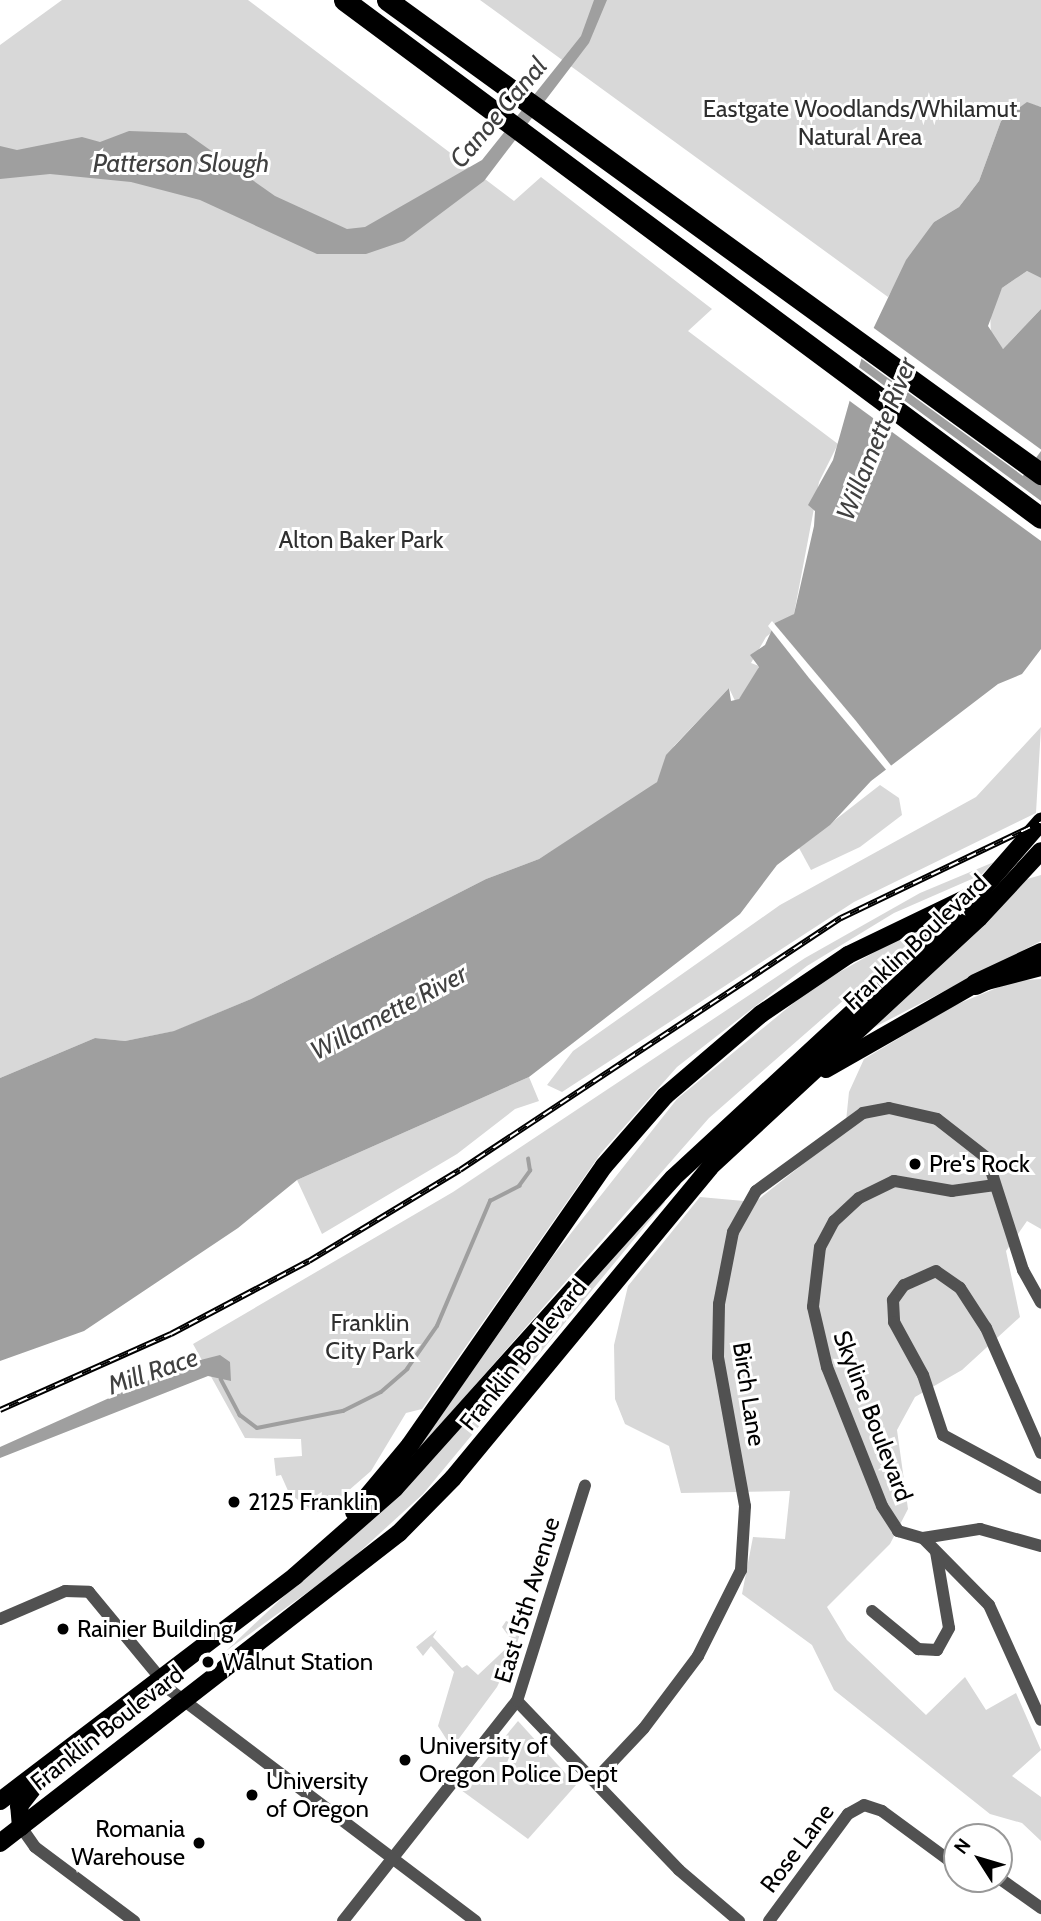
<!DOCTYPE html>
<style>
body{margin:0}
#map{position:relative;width:1041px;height:1921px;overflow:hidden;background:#fff;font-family:Cabin,sans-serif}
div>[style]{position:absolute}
.green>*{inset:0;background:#d8d8d8}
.water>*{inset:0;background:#9f9f9f}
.pier>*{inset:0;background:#fff;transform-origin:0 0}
.stream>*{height:3.5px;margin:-1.75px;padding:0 1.75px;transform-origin:1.75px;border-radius:1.75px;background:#9f9f9f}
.street>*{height:12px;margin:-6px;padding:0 6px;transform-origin:6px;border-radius:6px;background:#515151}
.primary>*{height:18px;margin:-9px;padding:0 9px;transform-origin:9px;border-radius:9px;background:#000}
.highway>*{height:21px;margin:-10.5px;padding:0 10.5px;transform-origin:10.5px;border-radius:10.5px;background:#000}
.rail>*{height:6px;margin-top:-3px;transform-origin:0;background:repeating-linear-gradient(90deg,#fff 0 10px,#000 0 20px);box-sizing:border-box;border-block:2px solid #000}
.dots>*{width:19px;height:19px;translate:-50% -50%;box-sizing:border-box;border:4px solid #fff;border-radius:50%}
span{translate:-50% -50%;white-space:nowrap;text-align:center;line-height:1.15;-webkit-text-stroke:6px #fff;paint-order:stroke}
.park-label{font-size:24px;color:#2f2f2f}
.street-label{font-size:24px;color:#000}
.poi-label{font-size:24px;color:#000}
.left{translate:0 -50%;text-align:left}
.right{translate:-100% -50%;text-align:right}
.water-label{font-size:26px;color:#404040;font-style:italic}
.north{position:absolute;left:943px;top:1823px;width:70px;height:70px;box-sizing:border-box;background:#fff;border:2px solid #999;border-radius:50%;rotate:307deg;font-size:19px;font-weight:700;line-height:28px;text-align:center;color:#000}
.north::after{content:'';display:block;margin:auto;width:24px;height:32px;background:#000;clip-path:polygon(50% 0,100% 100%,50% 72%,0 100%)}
</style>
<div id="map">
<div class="green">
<i style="clip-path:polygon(62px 0,248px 0,514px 201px,541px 177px,712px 309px,688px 331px,838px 444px,819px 482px,794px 614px,766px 637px,751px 663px,759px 666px,756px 677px,736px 703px,729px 688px,674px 746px,657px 782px,632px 801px,539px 859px,486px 879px,251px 999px,175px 1031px,125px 1041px,95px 1038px,0 1078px,0 45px)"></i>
<i style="clip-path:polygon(480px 0,1041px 0,1041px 107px,1027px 103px,1001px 121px,979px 181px,959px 207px,934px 222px,888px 297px)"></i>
<i style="clip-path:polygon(1027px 271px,1041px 278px,1041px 309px,1003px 349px,991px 338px,990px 309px,1002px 288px)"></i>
<i style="clip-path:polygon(1041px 727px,1036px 813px,854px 902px,562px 1092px,547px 1085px,573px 1051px,780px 905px,976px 797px)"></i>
<i style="clip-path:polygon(880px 785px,899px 798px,902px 815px,860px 847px,811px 870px,799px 848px)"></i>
<i style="clip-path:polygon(994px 862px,981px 875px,894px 913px,807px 966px,677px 1067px,601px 1153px,422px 1409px,406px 1413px,371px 1471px,325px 1511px,314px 1512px,289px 1493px,281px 1475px,276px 1476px,274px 1458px,302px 1456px,301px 1439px,245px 1438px,193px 1344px,453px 1192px,805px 958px,920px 893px)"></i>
<i style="clip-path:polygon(1041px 875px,1041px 941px,873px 1028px,869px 1023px,1024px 880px)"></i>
<i style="clip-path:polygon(942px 914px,709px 1118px,412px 1457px,553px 1256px,677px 1099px,813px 987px)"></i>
<i style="clip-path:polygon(1041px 979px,1041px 1229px,1027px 1221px,1006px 1251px,1020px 1317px,962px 1370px,915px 1397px,897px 1430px,908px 1509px,890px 1544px,827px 1607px,847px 1640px,926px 1715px,965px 1677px,986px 1710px,1016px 1693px,1041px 1750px,1012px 1776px,1041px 1797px,1041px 1841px,1022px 1823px,990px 1814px,834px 1690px,812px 1645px,742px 1594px,753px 1537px,785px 1539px,790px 1491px,681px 1493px,669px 1446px,625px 1424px,615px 1399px,614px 1345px,628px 1286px,700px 1197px,755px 1202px,845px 1131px,849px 1092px,864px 1059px,955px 1005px,1014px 981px)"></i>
<i style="clip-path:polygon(529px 1077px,539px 1101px,515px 1109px,457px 1154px,322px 1234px,297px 1180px)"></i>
<i style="clip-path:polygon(661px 1197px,665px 1202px,423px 1494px,344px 1566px,226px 1651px,450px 1439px)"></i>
<i style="clip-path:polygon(506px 1621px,522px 1627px,516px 1647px,497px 1687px,452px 1748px,438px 1726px,454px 1672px,431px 1646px,423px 1656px,416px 1647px,437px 1630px,433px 1637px,462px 1668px,467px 1665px,478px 1675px,513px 1642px,502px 1627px)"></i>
<i style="clip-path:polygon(518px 1721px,576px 1785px,528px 1839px,461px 1790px)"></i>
</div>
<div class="water">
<i style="clip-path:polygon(594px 0,607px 0,589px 43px,484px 181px,404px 241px,366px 254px,317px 254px,200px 200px,131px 182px,50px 174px,0 179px,0 146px,17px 150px,82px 137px,100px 142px,129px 131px,186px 133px,275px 196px,347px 229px,365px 227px,482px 160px,581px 36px)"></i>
<i style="clip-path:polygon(1027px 102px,1041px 107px,1041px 278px,1027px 271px,1002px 288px,988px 326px,1003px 349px,1041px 309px,1041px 649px,1022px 674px,998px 684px,871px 781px,830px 825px,777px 865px,740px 914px,529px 1077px,297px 1180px,238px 1228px,84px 1331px,0 1361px,0 1078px,95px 1038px,125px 1041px,174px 1031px,251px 999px,486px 879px,539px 859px,657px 782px,666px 755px,729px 688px,731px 701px,739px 699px,759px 667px,750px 655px,765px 645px,775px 623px,794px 614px,814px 526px,815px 511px,808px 505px,833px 460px,865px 346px,906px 260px,934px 222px,959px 207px,979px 181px,1001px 121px)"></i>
<i style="clip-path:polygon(220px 1355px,230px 1362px,231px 1381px,208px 1376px,0 1458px,0 1447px,185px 1364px)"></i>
</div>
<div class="pier">
<i style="left:871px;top:326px;width:211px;height:32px;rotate:36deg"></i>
<i style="clip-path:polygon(856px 365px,1041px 501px,1041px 541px,847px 399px)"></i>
<i style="clip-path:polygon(772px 621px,856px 721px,893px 768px,888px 772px,809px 678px,768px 626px)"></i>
</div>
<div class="stream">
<i style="left:221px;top:1379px;width:41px;rotate:62.2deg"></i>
<i style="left:240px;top:1415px;width:21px;rotate:37deg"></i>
<i style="left:257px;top:1428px;width:88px;rotate:-11.2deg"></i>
<i style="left:343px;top:1411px;width:42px;rotate:-26.6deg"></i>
<i style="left:381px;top:1392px;width:35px;rotate:-41deg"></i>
<i style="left:407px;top:1369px;width:52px;rotate:-55.1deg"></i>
<i style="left:437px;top:1326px;width:136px;rotate:-67deg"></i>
<i style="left:490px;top:1201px;width:33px;rotate:-27deg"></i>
<i style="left:519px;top:1186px;width:19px;rotate:-54deg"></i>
<i style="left:530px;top:1171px;width:12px;rotate:-99deg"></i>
</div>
<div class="street">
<i style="left:995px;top:1185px;width:43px;rotate:172.1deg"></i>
<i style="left:952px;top:1191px;width:59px;rotate:-170.2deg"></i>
<i style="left:894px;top:1181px;width:39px;rotate:154deg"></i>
<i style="left:859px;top:1198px;width:34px;rotate:137deg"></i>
<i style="left:834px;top:1221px;width:30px;rotate:118deg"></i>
<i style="left:820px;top:1247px;width:60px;rotate:96.7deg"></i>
<i style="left:813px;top:1307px;width:62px;rotate:76.9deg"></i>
<i style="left:827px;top:1367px;width:149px;rotate:68.4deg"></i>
<i style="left:882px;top:1506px;width:30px;rotate:57deg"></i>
<i style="left:898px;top:1531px;width:26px;rotate:16deg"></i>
<i style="left:923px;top:1538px;width:58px;rotate:-9deg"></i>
<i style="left:980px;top:1529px;width:63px;rotate:15.6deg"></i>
<i style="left:1041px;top:1453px;width:137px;rotate:-113.7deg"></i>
<i style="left:986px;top:1328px;width:48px;rotate:-123deg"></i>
<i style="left:960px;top:1288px;width:29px;rotate:-145deg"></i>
<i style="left:936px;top:1271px;width:35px;rotate:156deg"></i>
<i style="left:904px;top:1285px;width:19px;rotate:126deg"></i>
<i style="left:893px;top:1300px;width:22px;rotate:87deg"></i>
<i style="left:894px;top:1322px;width:60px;rotate:61.3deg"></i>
<i style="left:923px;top:1375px;width:63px;rotate:71.6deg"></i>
<i style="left:943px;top:1435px;width:111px;rotate:28.4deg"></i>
<i style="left:923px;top:1538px;width:94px;rotate:45.4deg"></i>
<i style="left:989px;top:1605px;width:126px;rotate:65.7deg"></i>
<i style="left:872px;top:1611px;width:60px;rotate:39.6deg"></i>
<i style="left:918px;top:1649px;width:19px;rotate:3deg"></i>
<i style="left:937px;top:1650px;width:25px;rotate:-61deg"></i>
<i style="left:949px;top:1628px;width:77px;rotate:-99.7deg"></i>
<i style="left:0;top:1619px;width:71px;rotate:-23.3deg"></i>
<i style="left:65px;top:1591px;width:24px;rotate:2deg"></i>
<i style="left:89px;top:1592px;width:127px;rotate:50.4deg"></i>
<i style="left:170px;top:1690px;width:383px;rotate:37.1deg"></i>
<i style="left:517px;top:1701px;width:234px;rotate:46.2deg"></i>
<i style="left:679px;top:1870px;width:79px;rotate:40.4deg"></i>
<i style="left:595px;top:1780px;width:71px;rotate:-46.7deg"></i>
<i style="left:644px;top:1728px;width:90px;rotate:-53.1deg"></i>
<i style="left:698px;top:1656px;width:96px;rotate:-63.4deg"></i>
<i style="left:741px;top:1570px;width:64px;rotate:-86.4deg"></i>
<i style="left:745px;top:1506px;width:151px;rotate:-100.3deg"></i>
<i style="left:718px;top:1357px;width:53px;rotate:-88.9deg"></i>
<i style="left:719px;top:1304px;width:73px;rotate:-79deg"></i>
<i style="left:733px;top:1232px;width:47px;rotate:-60.7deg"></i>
<i style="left:756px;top:1191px;width:132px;rotate:-36.1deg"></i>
<i style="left:863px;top:1113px;width:26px;rotate:-11deg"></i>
<i style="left:889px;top:1108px;width:49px;rotate:12.9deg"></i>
<i style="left:937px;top:1119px;width:63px;rotate:38deg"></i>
<i style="left:987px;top:1158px;width:118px;rotate:72.2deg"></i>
<i style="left:1023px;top:1270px;width:37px;rotate:61deg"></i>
<i style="left:21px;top:1827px;width:24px;rotate:55deg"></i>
<i style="left:35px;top:1847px;width:124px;rotate:36.8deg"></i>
<i style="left:999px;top:1878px;width:52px;rotate:35.5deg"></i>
<i style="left:343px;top:1921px;width:280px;rotate:-51.7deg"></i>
<i style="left:517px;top:1701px;width:226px;rotate:-72.5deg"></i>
<i style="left:769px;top:1921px;width:133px;rotate:-53.6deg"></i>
<i style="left:848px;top:1814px;width:18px;rotate:-29deg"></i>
<i style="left:864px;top:1805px;width:19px;rotate:18deg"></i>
<i style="left:882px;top:1811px;width:93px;rotate:36.3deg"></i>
</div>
<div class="primary">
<i style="left:826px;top:1069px;width:172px;rotate:-29.7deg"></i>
<i style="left:975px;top:984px;width:68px;rotate:-14.4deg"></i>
<i style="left:354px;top:1512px;width:87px;rotate:-50.1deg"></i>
<i style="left:410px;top:1445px;width:340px;rotate:-55.2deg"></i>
<i style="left:604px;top:1166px;width:93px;rotate:-48.9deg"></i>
<i style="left:665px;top:1096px;width:126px;rotate:-40.5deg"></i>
<i style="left:761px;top:1014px;width:105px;rotate:-34.1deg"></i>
<i style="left:848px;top:955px;width:141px;rotate:-25.7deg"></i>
<i style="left:0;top:1801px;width:371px;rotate:-37.3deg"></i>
<i style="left:295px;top:1576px;width:133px;rotate:-41.3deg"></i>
<i style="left:395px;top:1488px;width:416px;rotate:-48.1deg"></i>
<i style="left:673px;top:1178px;width:397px;rotate:-42.7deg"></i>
<i style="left:965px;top:909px;width:116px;rotate:-48.9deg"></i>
<i style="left:21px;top:1827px;width:21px;rotate:-95deg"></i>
<i style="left:19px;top:1806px;width:29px;rotate:-52deg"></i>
<i style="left:0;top:1843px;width:505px;rotate:-37.85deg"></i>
<i style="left:399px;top:1533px;width:77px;rotate:-45.5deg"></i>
<i style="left:453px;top:1478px;width:403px;rotate:-50.4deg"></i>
<i style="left:710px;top:1167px;width:367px;rotate:-42.8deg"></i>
<i style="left:979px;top:918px;width:91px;rotate:-47.2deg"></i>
</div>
<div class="highway">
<i style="left:344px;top:0;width:868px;rotate:36.62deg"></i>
<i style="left:387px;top:0;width:808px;rotate:35.93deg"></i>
<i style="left:975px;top:984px;width:73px;rotate:-25.2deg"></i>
</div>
<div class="rail">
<i style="left:0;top:1410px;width:187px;rotate:-24deg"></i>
<i style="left:171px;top:1334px;width:156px;rotate:-27.9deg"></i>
<i style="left:309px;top:1261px;width:176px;rotate:-31.1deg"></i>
<i style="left:460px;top:1170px;width:457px;rotate:-33.5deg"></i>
<i style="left:841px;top:918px;width:222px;rotate:-25.6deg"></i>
</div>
<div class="dots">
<i style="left:915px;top:1164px;background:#000"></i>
<i style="left:234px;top:1502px;background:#000"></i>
<i style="left:63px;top:1629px;background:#000"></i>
<i style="left:208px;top:1662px;background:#000"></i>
<i style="left:405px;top:1760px;background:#000"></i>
<i style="left:252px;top:1795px;background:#000"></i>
<i style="left:199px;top:1843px;background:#000"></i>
</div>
<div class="park-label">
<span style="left:860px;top:123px">Eastgate Woodlands/Whilamut<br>Natural Area</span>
<span style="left:361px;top:540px">Alton Baker Park</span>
<span style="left:370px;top:1337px">Franklin<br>City Park</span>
</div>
<div class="street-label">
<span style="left:915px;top:942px;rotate:-43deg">Franklin Boulevard</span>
<span style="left:523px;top:1355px;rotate:-51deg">Franklin Boulevard</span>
<span style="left:749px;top:1394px;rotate:81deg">Birch Lane</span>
<span style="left:873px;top:1416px;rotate:69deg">Skyline Boulevard</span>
<span style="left:527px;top:1600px;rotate:-73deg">East 15th Avenue</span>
<span style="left:107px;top:1728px;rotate:-38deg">Franklin Boulevard</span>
<span style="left:797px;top:1848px;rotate:-53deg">Rose Lane</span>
</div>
<div class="poi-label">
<span class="left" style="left:929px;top:1164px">Pre's Rock</span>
<span class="left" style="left:248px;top:1502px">2125 Franklin</span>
<span class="left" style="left:77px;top:1629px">Rainier Building</span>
<span class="left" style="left:222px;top:1662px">Walnut Station</span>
<span class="left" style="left:419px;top:1760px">University of<br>Oregon Police Dept</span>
<span class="left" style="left:266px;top:1795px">University<br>of Oregon</span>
<span class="right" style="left:185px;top:1843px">Romania<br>Warehouse</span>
</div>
<div class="water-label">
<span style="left:499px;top:113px;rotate:-50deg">Canoe Canal</span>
<span style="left:181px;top:164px">Patterson Slough</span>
<span style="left:877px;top:439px;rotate:-68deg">Willamette River</span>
<span style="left:389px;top:1013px;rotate:-28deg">Willamette River</span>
<span style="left:153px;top:1372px;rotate:-19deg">Mill Race</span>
</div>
<div class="north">N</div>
</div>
